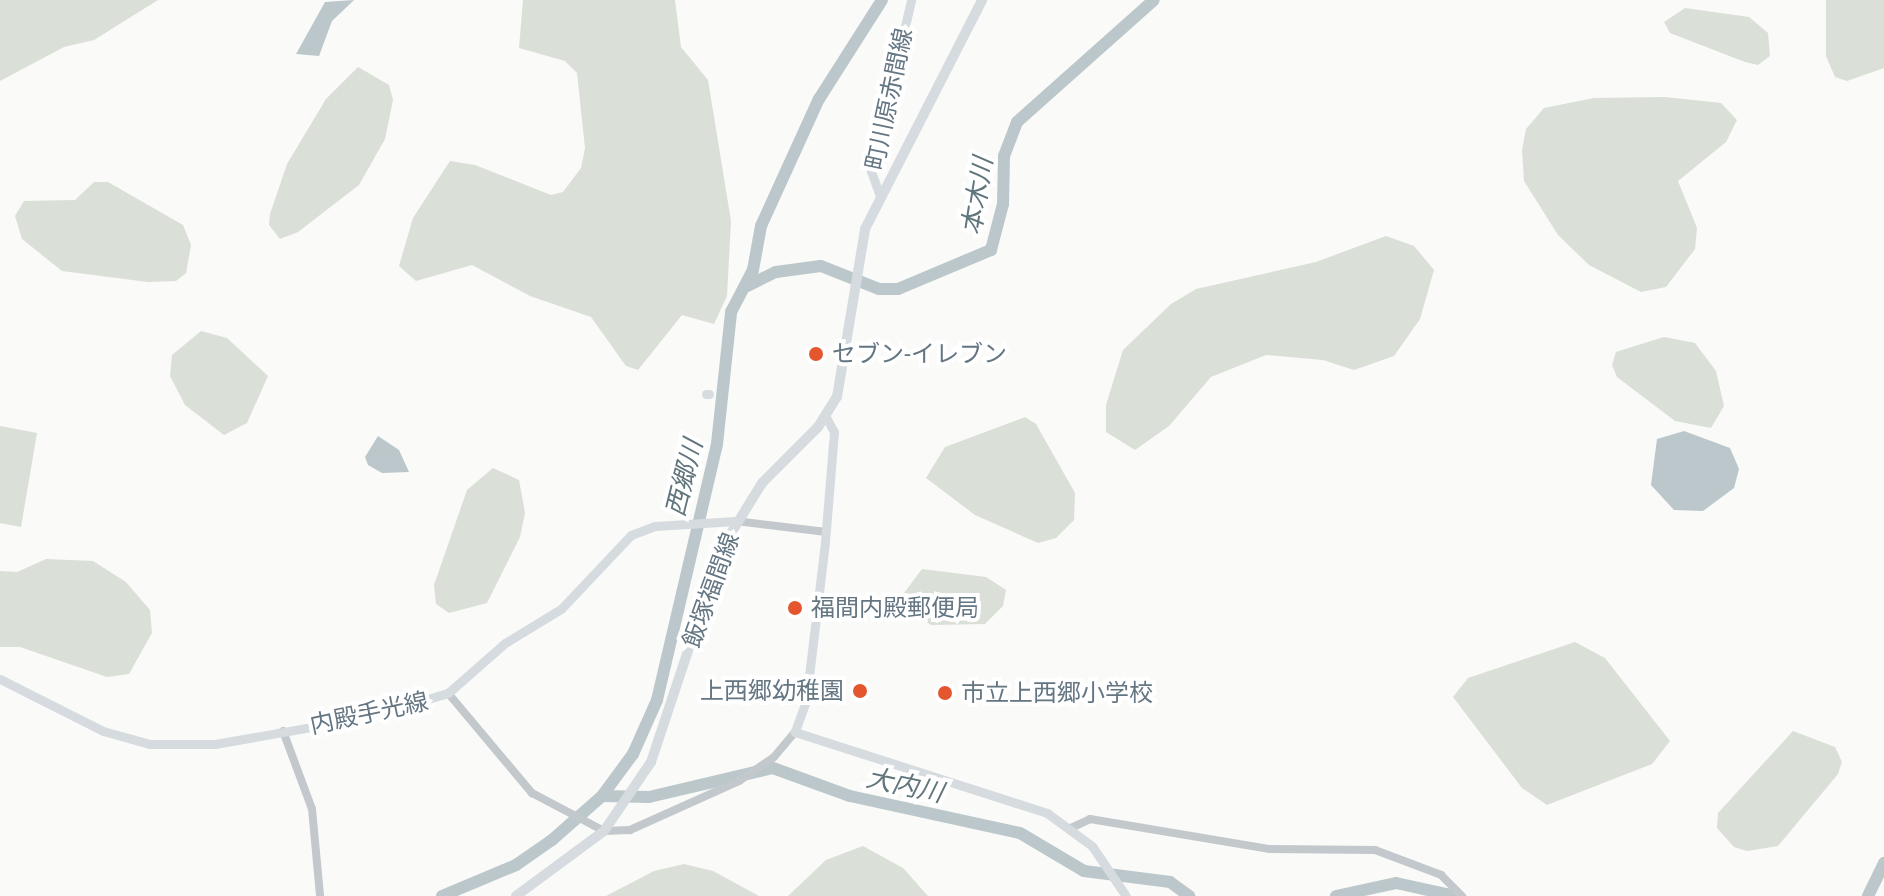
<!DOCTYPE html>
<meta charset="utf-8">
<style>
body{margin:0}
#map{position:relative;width:1884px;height:896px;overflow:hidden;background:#fafaf8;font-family:Ubuntu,"Noto Sans JP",sans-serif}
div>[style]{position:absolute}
.green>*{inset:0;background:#dadfd7}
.water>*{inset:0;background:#bbc7cb}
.river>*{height:12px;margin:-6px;padding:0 6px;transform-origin:6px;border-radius:6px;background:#bbc7cb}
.tertiary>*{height:8px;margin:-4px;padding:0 4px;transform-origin:4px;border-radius:4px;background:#c3c8cc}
.secondary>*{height:9px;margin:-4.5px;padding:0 4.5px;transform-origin:4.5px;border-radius:4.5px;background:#d6dbdf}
.primary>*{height:10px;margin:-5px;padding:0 5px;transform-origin:5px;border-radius:5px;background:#d6dbdf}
.dots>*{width:22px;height:22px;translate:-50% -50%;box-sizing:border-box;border:4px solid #fff;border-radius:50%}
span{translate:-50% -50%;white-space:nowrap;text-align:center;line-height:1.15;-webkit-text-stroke:8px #fff;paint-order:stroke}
.street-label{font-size:24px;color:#657683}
.poi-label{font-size:24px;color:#657683}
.left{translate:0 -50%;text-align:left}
.right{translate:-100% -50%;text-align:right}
.water-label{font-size:26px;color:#60757c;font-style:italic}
</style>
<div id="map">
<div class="green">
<i style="clip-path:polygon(0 0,158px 0,94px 40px,64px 47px,0 81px)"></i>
<i style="clip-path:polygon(523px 0,675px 0,681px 47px,708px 80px,731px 221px,727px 296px,714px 324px,682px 315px,638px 370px,626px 366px,591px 317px,530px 296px,472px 265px,416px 281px,399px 266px,413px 218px,450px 161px,475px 165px,551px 195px,563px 192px,581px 168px,585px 148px,577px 73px,565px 61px,519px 48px)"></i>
<i style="clip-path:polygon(1826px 0,1884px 0,1884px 68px,1847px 81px,1835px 77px,1826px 56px)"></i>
<i style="clip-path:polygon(1685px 8px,1749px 17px,1768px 33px,1770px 56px,1758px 65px,1745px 62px,1670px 33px,1664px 22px)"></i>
<i style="clip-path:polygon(358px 67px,389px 85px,393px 100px,385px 139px,359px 185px,298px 232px,280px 239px,269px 225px,270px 214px,287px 164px,326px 99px)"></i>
<i style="clip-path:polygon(1665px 97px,1721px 103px,1737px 120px,1726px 142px,1678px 181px,1697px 228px,1695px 249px,1666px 287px,1641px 292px,1589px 265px,1558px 235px,1524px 181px,1522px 150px,1526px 129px,1544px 108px,1594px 98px)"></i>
<i style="clip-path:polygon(94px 182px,108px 182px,183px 225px,191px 245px,186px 273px,176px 281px,148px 282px,62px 271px,22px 239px,15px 216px,24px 201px,75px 200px)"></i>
<i style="clip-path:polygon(1386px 236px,1414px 246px,1434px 270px,1420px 319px,1394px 356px,1354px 370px,1323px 360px,1266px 355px,1211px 377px,1169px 426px,1135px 450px,1106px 432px,1106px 405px,1123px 350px,1171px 304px,1196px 289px,1316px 262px)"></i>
<i style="clip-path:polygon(201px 331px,227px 338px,268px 376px,247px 423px,224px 435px,185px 405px,170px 376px,172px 355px)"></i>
<i style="clip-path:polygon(1664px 337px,1695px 343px,1716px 371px,1724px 406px,1711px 428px,1675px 421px,1617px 377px,1612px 365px,1616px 352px)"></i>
<i style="clip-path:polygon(1025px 417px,1036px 424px,1075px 493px,1074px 520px,1056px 538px,1038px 543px,975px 515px,926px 478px,945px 447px)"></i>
<i style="clip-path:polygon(0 426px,37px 433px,21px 527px,0 523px)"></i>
<i style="clip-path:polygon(493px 468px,519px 480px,525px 513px,520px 537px,487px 603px,449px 613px,436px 604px,434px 585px,467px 490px)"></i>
<i style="clip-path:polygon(46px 559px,93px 561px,126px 582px,150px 610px,152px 633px,129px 674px,107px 677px,20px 647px,0 647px,0 571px,17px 572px)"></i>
<i style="clip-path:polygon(922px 569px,986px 577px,1006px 590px,1003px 606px,985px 624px,931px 625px,915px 614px,904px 593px)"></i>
<i style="clip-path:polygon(1575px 642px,1605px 658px,1670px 741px,1652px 764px,1547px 805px,1522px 788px,1453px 697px,1468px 678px)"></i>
<i style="clip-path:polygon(1793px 731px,1835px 747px,1842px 762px,1838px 774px,1778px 846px,1747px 851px,1734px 847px,1717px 828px,1718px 813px)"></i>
<i style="clip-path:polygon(863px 846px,903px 868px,928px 896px,788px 896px,826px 860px)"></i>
<i style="clip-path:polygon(684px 864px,713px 871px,759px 896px,606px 896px,654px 871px)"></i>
</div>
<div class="water">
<i style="clip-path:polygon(354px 0,332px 21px,319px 56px,296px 54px,325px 2px)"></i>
<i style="clip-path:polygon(1684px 431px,1730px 448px,1739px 469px,1734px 488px,1703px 511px,1674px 510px,1651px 485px,1657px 439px)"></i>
<i style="clip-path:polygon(378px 436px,399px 450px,409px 472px,382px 473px,368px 465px,365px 457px)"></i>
</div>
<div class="river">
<i style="left:747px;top:286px;width:32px;rotate:-26deg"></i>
<i style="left:776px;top:272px;width:45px;rotate:-7.6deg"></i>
<i style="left:821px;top:266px;width:62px;rotate:21.6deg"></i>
<i style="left:879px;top:289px;width:19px"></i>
<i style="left:898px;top:289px;width:101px;rotate:-22.8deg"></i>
<i style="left:991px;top:250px;width:48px;rotate:-75.4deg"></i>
<i style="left:1003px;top:204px;width:48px;rotate:-88.8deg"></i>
<i style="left:1004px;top:156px;width:36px;rotate:-69deg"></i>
<i style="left:1017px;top:122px;width:183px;rotate:-41.7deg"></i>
<i style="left:602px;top:796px;width:47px;rotate:1.2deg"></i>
<i style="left:649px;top:797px;width:127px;rotate:-13.2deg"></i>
<i style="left:773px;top:768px;width:82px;rotate:20deg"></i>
<i style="left:850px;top:796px;width:174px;rotate:12.3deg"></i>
<i style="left:1020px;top:833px;width:74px;rotate:30.7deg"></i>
<i style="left:1084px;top:871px;width:87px;rotate:7.3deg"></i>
<i style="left:1170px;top:882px;width:24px;rotate:36deg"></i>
<i style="left:442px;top:896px;width:80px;rotate:-22.7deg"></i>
<i style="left:516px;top:865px;width:44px;rotate:-34.8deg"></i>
<i style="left:552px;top:840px;width:67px;rotate:-41.3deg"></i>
<i style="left:602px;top:796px;width:52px;rotate:-53.6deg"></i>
<i style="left:633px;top:754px;width:59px;rotate:-66deg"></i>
<i style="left:657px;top:700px;width:263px;rotate:-76.8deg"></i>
<i style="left:717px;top:444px;width:133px;rotate:-83.9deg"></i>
<i style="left:731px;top:312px;width:47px;rotate:-62.4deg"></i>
<i style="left:753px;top:270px;width:45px;rotate:-79.7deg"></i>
<i style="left:761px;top:226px;width:140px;rotate:-65.5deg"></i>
<i style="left:819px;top:99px;width:117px;rotate:-57.5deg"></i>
<i style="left:1336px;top:896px;width:61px;rotate:-12.2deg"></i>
<i style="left:1396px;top:883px;width:60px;rotate:12.4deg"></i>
<i style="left:1868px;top:896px;width:37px;rotate:-64deg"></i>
</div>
<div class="tertiary">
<i style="left:736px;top:521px;width:91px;rotate:7deg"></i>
<i style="left:448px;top:693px;width:131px;rotate:50deg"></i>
<i style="left:532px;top:793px;width:81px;rotate:27.8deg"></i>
<i style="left:604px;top:831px;width:26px;rotate:-2deg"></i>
<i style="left:630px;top:830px;width:120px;rotate:-24.2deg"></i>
<i style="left:739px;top:781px;width:42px;rotate:-34.4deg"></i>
<i style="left:774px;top:757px;width:33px;rotate:-50deg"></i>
<i style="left:283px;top:731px;width:83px;rotate:69.6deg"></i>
<i style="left:312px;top:809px;width:87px;rotate:84.7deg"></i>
<i style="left:1071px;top:828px;width:21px;rotate:-25deg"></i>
<i style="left:1090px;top:819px;width:181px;rotate:9.5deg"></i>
<i style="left:1269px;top:849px;width:106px;rotate:0.5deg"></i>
<i style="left:1375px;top:850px;width:71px;rotate:20.7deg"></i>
<i style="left:1441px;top:875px;width:30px;rotate:45deg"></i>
</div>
<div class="secondary">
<i style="left:880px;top:196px;width:27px;rotate:-110deg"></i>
<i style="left:871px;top:171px;width:176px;rotate:-76.8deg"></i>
<i style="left:706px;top:394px;width:3px"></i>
<i style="left:826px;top:417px;width:17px;rotate:62deg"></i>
<i style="left:834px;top:432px;width:110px;rotate:94.7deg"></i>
<i style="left:825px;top:542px;width:160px;rotate:96.8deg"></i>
<i style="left:806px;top:701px;width:33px;rotate:110deg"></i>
<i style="left:795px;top:732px;width:265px;rotate:17.8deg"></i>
<i style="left:1047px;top:813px;width:56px;rotate:36.3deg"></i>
<i style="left:1092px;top:846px;width:60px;rotate:55.8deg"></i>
<i style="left:0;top:679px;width:115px;rotate:26.8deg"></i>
<i style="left:103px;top:731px;width:49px;rotate:15.5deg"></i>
<i style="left:150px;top:744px;width:65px"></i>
<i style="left:215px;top:744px;width:149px;rotate:-10deg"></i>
<i style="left:362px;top:718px;width:90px;rotate:-16.2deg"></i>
<i style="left:448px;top:693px;width:76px;rotate:-41.3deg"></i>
<i style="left:505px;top:643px;width:66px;rotate:-31.3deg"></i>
<i style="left:561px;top:609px;width:102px;rotate:-46.6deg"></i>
<i style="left:631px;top:535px;width:26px;rotate:-21deg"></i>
<i style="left:655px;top:526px;width:81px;rotate:-3.5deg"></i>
</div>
<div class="primary">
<i style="left:516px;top:896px;width:109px;rotate:-36.5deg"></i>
<i style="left:604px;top:831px;width:83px;rotate:-55.7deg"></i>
<i style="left:651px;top:762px;width:225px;rotate:-71.6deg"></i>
<i style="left:722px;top:548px;width:76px;rotate:-58.4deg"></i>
<i style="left:762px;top:483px;width:79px;rotate:-45deg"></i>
<i style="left:818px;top:427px;width:36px;rotate:-58deg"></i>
<i style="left:837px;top:397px;width:170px;rotate:-80.5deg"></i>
<i style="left:865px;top:229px;width:257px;rotate:-62.9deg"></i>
</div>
<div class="dots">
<i style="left:816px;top:354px;background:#e4572e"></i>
<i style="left:795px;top:608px;background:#e4572e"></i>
<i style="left:860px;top:691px;background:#e4572e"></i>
<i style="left:945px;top:693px;background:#e4572e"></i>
</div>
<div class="street-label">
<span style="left:889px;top:99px;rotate:-78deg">町川原赤間線</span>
<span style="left:711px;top:590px;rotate:-70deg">飯塚福間線</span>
<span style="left:369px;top:713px;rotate:-12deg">内殿手光線</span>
</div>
<div class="poi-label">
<span class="left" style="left:832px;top:354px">セブン-イレブン</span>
<span class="left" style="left:811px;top:608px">福間内殿郵便局</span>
<span class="right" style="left:844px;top:691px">上西郷幼稚園</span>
<span class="left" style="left:961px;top:693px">市立上西郷小学校</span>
</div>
<div class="water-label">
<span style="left:977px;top:196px;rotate:-81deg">本木川</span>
<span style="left:684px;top:478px;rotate:-76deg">西郷川</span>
<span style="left:905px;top:785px;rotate:12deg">大内川</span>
</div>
</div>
